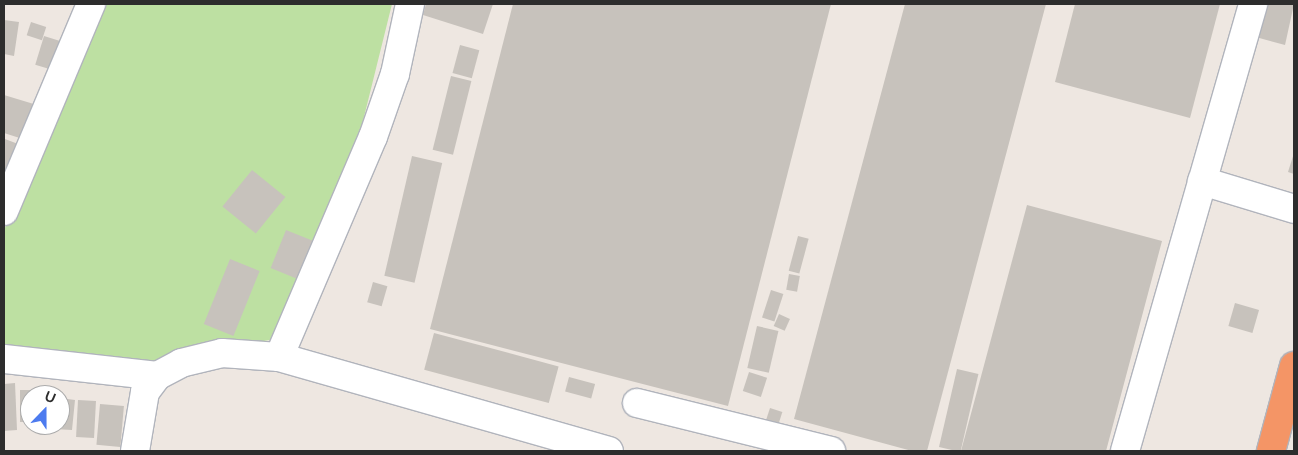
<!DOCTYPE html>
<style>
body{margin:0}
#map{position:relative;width:1298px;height:455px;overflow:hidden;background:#eee7e1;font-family:Raleway,sans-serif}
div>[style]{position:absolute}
.green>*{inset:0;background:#bde0a2}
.building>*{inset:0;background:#c7c2bc;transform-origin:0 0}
.roads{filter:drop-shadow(1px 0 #b1b4bc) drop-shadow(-1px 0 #b1b4bc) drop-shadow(0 1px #b1b4bc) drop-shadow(0 -1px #b1b4bc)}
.minor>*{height:28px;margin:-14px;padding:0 14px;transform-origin:14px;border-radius:14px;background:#fff}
.highway>*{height:28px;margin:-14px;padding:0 14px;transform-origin:14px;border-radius:14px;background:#f49566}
span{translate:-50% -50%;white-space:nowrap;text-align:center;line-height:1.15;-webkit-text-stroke:4.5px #fff;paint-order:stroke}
.frame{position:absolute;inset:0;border:5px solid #2d2d2d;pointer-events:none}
.north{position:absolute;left:20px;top:385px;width:50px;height:50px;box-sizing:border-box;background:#fff;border:1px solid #ababab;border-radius:50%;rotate:22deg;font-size:14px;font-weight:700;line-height:20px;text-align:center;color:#2d2d2d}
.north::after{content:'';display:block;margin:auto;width:18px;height:22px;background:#4d7bef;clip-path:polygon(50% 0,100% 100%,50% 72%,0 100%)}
</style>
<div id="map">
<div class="green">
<i style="clip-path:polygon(95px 4px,392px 4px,360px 133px,275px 339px,87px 373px,4px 359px,4px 230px,47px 134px)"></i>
</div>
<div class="building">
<i style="clip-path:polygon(426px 4px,493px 4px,483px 34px,423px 15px)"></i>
<i style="clip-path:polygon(513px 4px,831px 4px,728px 406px,430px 329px)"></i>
<i style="clip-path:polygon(905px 4px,1046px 4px,927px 451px,912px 451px,794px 419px)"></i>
<i style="clip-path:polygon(1075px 4px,1220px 4px,1190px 118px,1055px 82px)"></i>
<i style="clip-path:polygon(1260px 4px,1294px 4px,1285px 45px,1252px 36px)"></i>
<i style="clip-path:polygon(4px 20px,19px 22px,14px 56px,4px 54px)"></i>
<i style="left:31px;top:22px;width:16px;height:14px;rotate:18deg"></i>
<i style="left:44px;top:36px;width:21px;height:30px;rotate:17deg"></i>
<i style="left:460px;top:45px;width:20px;height:29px;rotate:15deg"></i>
<i style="left:451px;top:76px;width:21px;height:76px;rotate:14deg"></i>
<i style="clip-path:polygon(4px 95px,37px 105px,26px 140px,4px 133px)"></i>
<i style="clip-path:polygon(5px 139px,26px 147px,15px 176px,4px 172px)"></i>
<i style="clip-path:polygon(1294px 153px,1294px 174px,1288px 172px)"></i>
<i style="left:412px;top:156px;width:31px;height:123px;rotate:13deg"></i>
<i style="left:252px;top:170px;width:43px;height:47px;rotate:39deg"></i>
<i style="clip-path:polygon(1027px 205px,1162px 241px,1106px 451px,961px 451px)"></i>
<i style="left:286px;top:230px;width:31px;height:41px;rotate:22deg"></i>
<i style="left:798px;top:236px;width:11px;height:36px;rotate:15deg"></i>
<i style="left:230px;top:259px;width:32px;height:70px;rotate:22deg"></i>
<i style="left:789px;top:274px;width:11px;height:16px;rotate:10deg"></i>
<i style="left:373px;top:282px;width:15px;height:21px;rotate:16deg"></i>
<i style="left:771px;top:290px;width:13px;height:29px;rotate:18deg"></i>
<i style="left:1235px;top:303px;width:25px;height:24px;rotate:16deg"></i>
<i style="left:779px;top:314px;width:12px;height:13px;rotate:24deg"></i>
<i style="left:757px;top:326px;width:22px;height:43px;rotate:13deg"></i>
<i style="left:434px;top:333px;width:129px;height:38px;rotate:15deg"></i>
<i style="left:957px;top:369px;width:22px;height:80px;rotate:13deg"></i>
<i style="left:749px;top:372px;width:19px;height:20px;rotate:18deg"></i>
<i style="left:569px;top:377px;width:27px;height:15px;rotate:15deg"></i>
<i style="clip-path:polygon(15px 383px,17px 430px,4px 431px,4px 384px)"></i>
<i style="left:40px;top:387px;width:12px;height:8px"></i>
<i style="left:20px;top:390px;width:10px;height:32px"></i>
<i style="clip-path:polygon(60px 398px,75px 400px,72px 430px,54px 429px,60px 425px)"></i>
<i style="left:78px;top:400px;width:18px;height:37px;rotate:3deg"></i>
<i style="left:100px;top:404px;width:24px;height:41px;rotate:5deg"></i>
<i style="left:770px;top:408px;width:13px;height:18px;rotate:18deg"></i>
</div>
<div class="roads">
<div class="minor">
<i style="left:1202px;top:181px;width:96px;rotate:16.9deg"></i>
<i style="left:4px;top:211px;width:225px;rotate:-67.2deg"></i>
<i style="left:279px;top:357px;width:239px;rotate:-66.9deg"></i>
<i style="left:373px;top:137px;width:67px;rotate:-70.8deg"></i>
<i style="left:395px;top:74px;width:72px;rotate:-77.9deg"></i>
<i style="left:4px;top:359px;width:154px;rotate:6.3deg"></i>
<i style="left:637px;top:403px;width:200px;rotate:13.9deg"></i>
<i style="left:135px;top:451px;width:60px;rotate:-80.4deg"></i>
<i style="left:145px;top:392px;width:20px;rotate:-53deg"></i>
<i style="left:157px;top:376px;width:27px;rotate:-28deg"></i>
<i style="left:181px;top:363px;width:42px;rotate:-13.7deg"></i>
<i style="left:222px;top:353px;width:57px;rotate:4deg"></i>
<i style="left:279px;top:357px;width:343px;rotate:15.9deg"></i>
<i style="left:1125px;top:451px;width:465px;rotate:-74deg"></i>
</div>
<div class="highway">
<i style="left:1271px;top:451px;width:88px;rotate:-74.9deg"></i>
</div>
</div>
<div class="frame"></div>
<div class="north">U</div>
</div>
